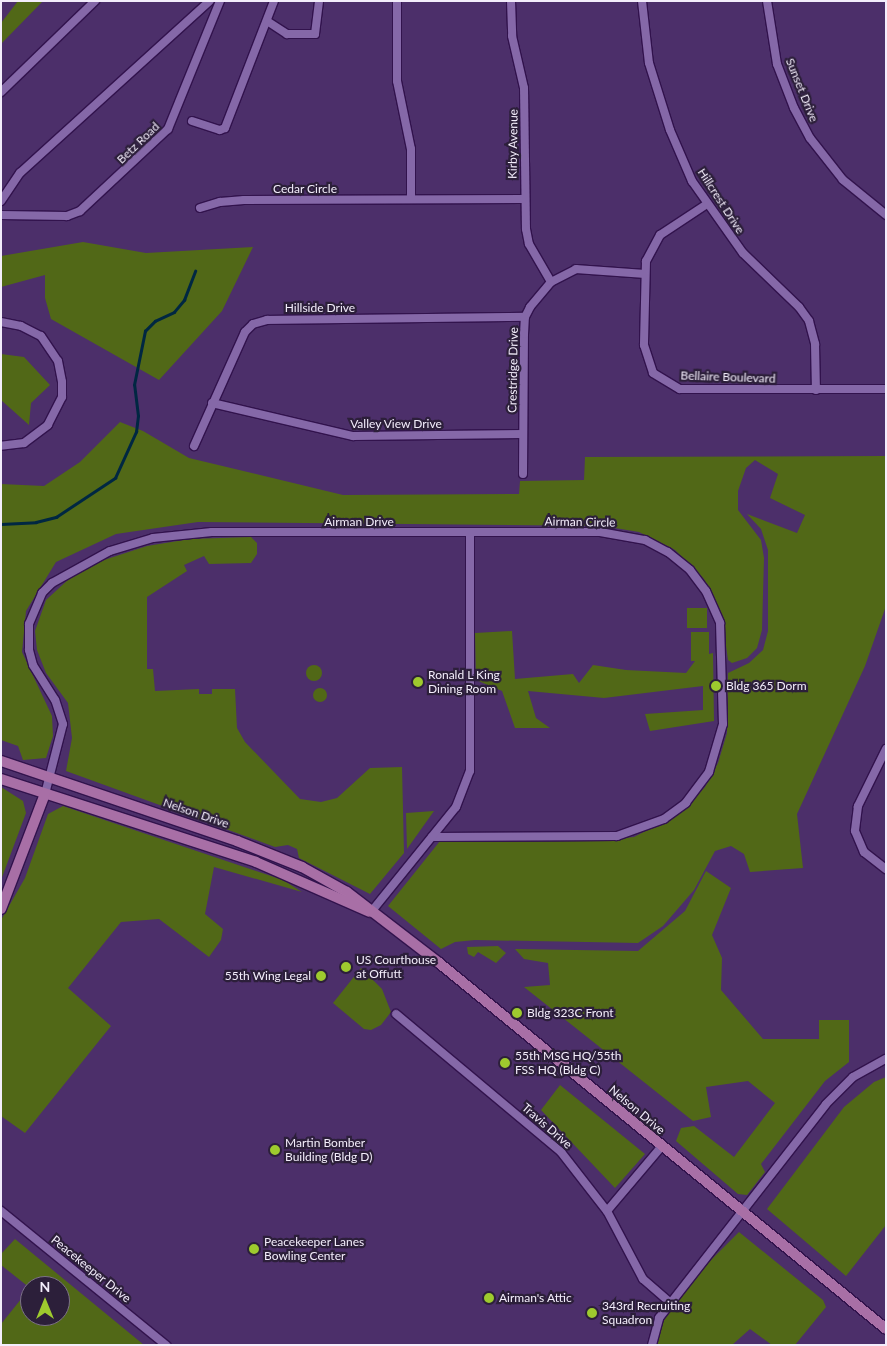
<!DOCTYPE html>
<style>
body{margin:0}
#map{position:relative;width:887px;height:1346px;overflow:hidden;background:#4c2f6a;font-family:Lato,sans-serif}
div>[style]{position:absolute}
.green>*{inset:0;background:#516817;transform-origin:0 0}
.round{border-radius:50%}
.stream>*{height:2.5px;margin:-1.25px;padding:0 1.25px;transform-origin:1.25px;border-radius:1.25px;background:#002742}
.roads{filter:drop-shadow(1px 0 #32134d) drop-shadow(-1px 0 #32134d) drop-shadow(0 1px #32134d) drop-shadow(0 -1px #32134d)}
.street>*{height:8px;margin:-4px;padding:0 4px;transform-origin:4px;border-radius:4px;background:#8568a8}
.secondary>*{height:10px;margin:-5px;padding:0 5px;transform-origin:5px;border-radius:5px;background:#a86fa6}
.dots>*{width:14px;height:14px;translate:-50% -50%;box-sizing:border-box;border:2px solid #2c1f3a;border-radius:50%}
span{translate:-50% -50%;white-space:nowrap;text-align:center;line-height:1.15;-webkit-text-stroke:4.5px #2c1f3a;paint-order:stroke}
.street-label{font-size:12px;color:#f3edfb}
.poi-label{font-size:12px;color:#f3edfb}
.left{translate:0 -50%;text-align:left}
.right{translate:-100% -50%;text-align:right}
.frame{position:absolute;inset:0;border:2px solid #f3edfb;pointer-events:none}
.north{position:absolute;left:20px;top:1276px;width:50px;height:50px;box-sizing:border-box;background:#2c1f3a;border:1px solid #7c7187;border-radius:50%;rotate:0deg;font-size:14px;font-weight:700;line-height:20px;text-align:center;color:#f3edfb}
.north::after{content:'';display:block;margin:auto;width:18px;height:22px;background:#9eca2e;clip-path:polygon(50% 0,100% 100%,50% 72%,0 100%)}
</style>
<div id="map">
<div class="green">
<i style="clip-path:polygon(18px 1px,43px 1px,1px 44px,1px 23px)"></i>
<i style="clip-path:polygon(83px 242px,146px 253px,253px 247px,222px 311px,159px 380px,51px 319px,45px 298px,45px 275px,1px 287px,1px 256px)"></i>
<i style="clip-path:polygon(1px 354px,24px 357px,50px 385px,31px 403px,29px 425px,1px 400px)"></i>
<i style="clip-path:polygon(120px 422px,143px 431px,189px 458px,343px 495px,519px 494px,520px 481px,584px 480px,585px 457px,886px 456px,886px 606px,865px 666px,797px 814px,803px 868px,750px 872px,744px 854px,731px 846px,715px 851px,694px 890px,663px 926px,638px 943px,475px 940px,455px 942px,441px 949px,388px 906px,440px 841px,605px 840px,634px 837px,682px 812px,705px 787px,718px 763px,727px 733px,728px 673px,749px 663px,763px 650px,768px 631px,768px 550px,761px 529px,747px 514px,797px 533px,805px 515px,770px 498px,778px 474px,755px 460px,746px 468px,738px 491px,738px 510px,761px 540px,764px 558px,762px 630px,757px 648px,747px 658px,732px 663px,728px 660px,722px 617px,704px 579px,675px 550px,639px 532px,603px 526px,198px 522px,116px 534px,56px 562px,26px 611px,22px 652px,52px 716px,53px 736px,46px 758px,23px 760px,18px 746px,1px 740px,1px 484px,44px 486px,80px 462px)"></i>
<i style="clip-path:polygon(251px 537px,257px 543px,257px 554px,251px 563px,209px 564px,204px 556px,184px 565px,187px 571px,147px 597px,147px 669px,153px 669px,155px 691px,199px 689px,199px 694px,212px 694px,212px 689px,235px 689px,237px 728px,245px 742px,300px 799px,321px 802px,337px 798px,370px 768px,402px 767px,404px 853px,370px 894px,299px 858px,297px 849px,288px 845px,275px 847px,66px 771px,72px 738px,68px 703px,46px 673px,37px 650px,35px 631px,46px 600px,70px 578px,104px 560px,147px 546px,190px 539px)"></i>
<i style="left:707px;top:608px;width:20px;height:20px;rotate:90deg"></i>
<i style="clip-path:polygon(512px 631px,515px 679px,573px 674px,579px 683px,593px 665px,626px 670px,686px 673px,695px 661px,691px 661px,691px 632px,709px 632px,709px 654px,713px 653px,714px 721px,650px 731px,645px 714px,703px 710px,703px 686px,604px 698px,528px 691px,536px 718px,550px 728px,515px 728px,502px 691px,476px 680px,475px 633px)"></i>
<i class="round" style="left:306px;top:665px;width:16px;height:16px"></i>
<i class="round" style="left:313px;top:688px;width:14px;height:14px"></i>
<i style="clip-path:polygon(1px 787px,23px 801px,26px 813px,1px 880px)"></i>
<i style="clip-path:polygon(63px 806px,283px 880px,302px 892px,214px 867px,205px 914px,223px 929px,221px 940px,209px 957px,159px 919px,121px 922px,68px 988px,111px 1026px,25px 1133px,1px 1116px,1px 920px,25px 878px,48px 814px)"></i>
<i style="clip-path:polygon(434px 811px,407px 849px,406px 813px)"></i>
<i style="clip-path:polygon(706px 871px,731px 888px,712px 935px,722px 958px,721px 990px,763px 1039px,819px 1039px,819px 1020px,849px 1020px,849px 1062px,825px 1081px,761px 1164px,765px 1172px,747px 1195px,738px 1194px,676px 1141px,681px 1128px,694px 1126px,734px 1157px,775px 1103px,748px 1081px,706px 1087px,711px 1117px,693px 1121px,524px 987px,550px 985px,548px 963px,524px 959px,515px 949px,638px 951px,685px 911px)"></i>
<i style="clip-path:polygon(498px 946px,506px 953px,496px 963px,478px 952px,474px 957px,468px 954px,467px 947px)"></i>
<i style="clip-path:polygon(361px 968px,382px 989px,391px 1012px,381px 1025px,371px 1030px,364px 1029px,333px 1003px)"></i>
<i style="clip-path:polygon(886px 1077px,886px 1225px,846px 1276px,767px 1209px,844px 1107px,874px 1082px)"></i>
<i style="clip-path:polygon(560px 1085px,645px 1154px,615px 1188px,541px 1110px)"></i>
<i style="clip-path:polygon(739px 1232px,823px 1300px,826px 1307px,795px 1345px,772px 1345px,750px 1329px,732px 1345px,657px 1345px,658px 1328px,704px 1267px)"></i>
<i style="clip-path:polygon(evenodd,15px 1239px,144px 1345px,1px 1345px,1px 1324px,30px 1288px,1px 1265px,1px 1254px,15px 1239px,30px 1286px,60px 1286px,60px 1316px,30px 1316px,30px 1286px)"></i>
</div>
<div class="stream">
<i style="left:1px;top:524px;width:35px;rotate:-3deg"></i>
<i style="left:36px;top:522px;width:21px;rotate:-14deg"></i>
<i style="left:56px;top:517px;width:71px;rotate:-33.5deg"></i>
<i style="left:115px;top:478px;width:51px;rotate:-65.5deg"></i>
<i style="left:136px;top:432px;width:16px;rotate:-83deg"></i>
<i style="left:138px;top:416px;width:31px;rotate:-97deg"></i>
<i style="left:134px;top:385px;width:55px;rotate:-78.5deg"></i>
<i style="left:145px;top:331px;width:14px;rotate:-45deg"></i>
<i style="left:155px;top:321px;width:21px;rotate:-25deg"></i>
<i style="left:174px;top:312px;width:16px;rotate:-50deg"></i>
<i style="left:184px;top:300px;width:31px;rotate:-69deg"></i>
</div>
<div class="roads">
<div class="street">
<i style="left:397px;top:1px;width:80px;rotate:90deg"></i>
<i style="left:397px;top:81px;width:69px;rotate:78.4deg"></i>
<i style="left:411px;top:149px;width:50px;rotate:90deg"></i>
<i style="left:511px;top:1px;width:35px;rotate:88deg"></i>
<i style="left:512px;top:36px;width:53px;rotate:77deg"></i>
<i style="left:524px;top:88px;width:141px;rotate:89.2deg"></i>
<i style="left:526px;top:229px;width:15px;rotate:79deg"></i>
<i style="left:529px;top:244px;width:44px;rotate:59.9deg"></i>
<i style="left:642px;top:1px;width:62px;rotate:83.6deg"></i>
<i style="left:649px;top:63px;width:70px;rotate:72.6deg"></i>
<i style="left:670px;top:130px;width:56px;rotate:66.7deg"></i>
<i style="left:692px;top:181px;width:88px;rotate:54.7deg"></i>
<i style="left:743px;top:253px;width:78px;rotate:44deg"></i>
<i style="left:799px;top:307px;width:17px;rotate:54deg"></i>
<i style="left:809px;top:321px;width:24px;rotate:75deg"></i>
<i style="left:815px;top:344px;width:46px;rotate:88.8deg"></i>
<i style="left:767px;top:1px;width:64px;rotate:81deg"></i>
<i style="left:777px;top:64px;width:47px;rotate:68.9deg"></i>
<i style="left:794px;top:108px;width:34px;rotate:62deg"></i>
<i style="left:810px;top:138px;width:53px;rotate:51.8deg"></i>
<i style="left:843px;top:180px;width:55px;rotate:39.1deg"></i>
<i style="left:267px;top:21px;width:24px;rotate:33deg"></i>
<i style="left:287px;top:34px;width:28px"></i>
<i style="left:315px;top:34px;width:33px;rotate:-83deg"></i>
<i style="left:1px;top:92px;width:131px;rotate:-44.1deg"></i>
<i style="left:192px;top:121px;width:29px;rotate:18deg"></i>
<i style="left:220px;top:130px;width:5px;rotate:-22deg"></i>
<i style="left:225px;top:128px;width:136px;rotate:-68.9deg"></i>
<i style="left:1px;top:201px;width:34px;rotate:-56deg"></i>
<i style="left:20px;top:173px;width:256px;rotate:-42.2deg"></i>
<i style="left:707px;top:204px;width:56px;rotate:146.6deg"></i>
<i style="left:660px;top:235px;width:30px;rotate:118deg"></i>
<i style="left:646px;top:261px;width:84px;rotate:91.4deg"></i>
<i style="left:644px;top:345px;width:29px;rotate:72deg"></i>
<i style="left:653px;top:373px;width:31px;rotate:31deg"></i>
<i style="left:680px;top:389px;width:206px"></i>
<i style="left:200px;top:208px;width:21px;rotate:-17deg"></i>
<i style="left:220px;top:202px;width:24px;rotate:-5deg"></i>
<i style="left:244px;top:200px;width:279px;rotate:-0.2deg"></i>
<i style="left:1px;top:215px;width:66px;rotate:0.9deg"></i>
<i style="left:67px;top:216px;width:14px;rotate:-21deg"></i>
<i style="left:80px;top:211px;width:120px;rotate:-43deg"></i>
<i style="left:168px;top:129px;width:138px;rotate:-67.9deg"></i>
<i style="left:1px;top:322px;width:20px;rotate:11deg"></i>
<i style="left:21px;top:326px;width:22px;rotate:27deg"></i>
<i style="left:41px;top:336px;width:30px;rotate:56deg"></i>
<i style="left:58px;top:361px;width:21px;rotate:79deg"></i>
<i style="left:62px;top:382px;width:15px;rotate:90deg"></i>
<i style="left:62px;top:397px;width:31px;rotate:117deg"></i>
<i style="left:48px;top:425px;width:30px;rotate:143deg"></i>
<i style="left:24px;top:443px;width:23px;rotate:173deg"></i>
<i style="left:212px;top:403px;width:145px;rotate:13.2deg"></i>
<i style="left:353px;top:436px;width:170px;rotate:-0.7deg"></i>
<i style="left:194px;top:446px;width:125px;rotate:-65.9deg"></i>
<i style="left:245px;top:332px;width:11px;rotate:-45deg"></i>
<i style="left:253px;top:324px;width:15px;rotate:-16deg"></i>
<i style="left:267px;top:320px;width:258px;rotate:-0.7deg"></i>
<i style="left:523px;top:474px;width:140px;rotate:-89.6deg"></i>
<i style="left:524px;top:334px;width:17px;rotate:-87deg"></i>
<i style="left:525px;top:317px;width:11px;rotate:-63deg"></i>
<i style="left:530px;top:307px;width:33px;rotate:-50deg"></i>
<i style="left:551px;top:282px;width:28px;rotate:-27deg"></i>
<i style="left:576px;top:269px;width:69px;rotate:4.1deg"></i>
<i style="left:886px;top:749px;width:64px;rotate:116.2deg"></i>
<i style="left:858px;top:806px;width:25px;rotate:97deg"></i>
<i style="left:855px;top:831px;width:23px;rotate:67deg"></i>
<i style="left:864px;top:852px;width:28px;rotate:38deg"></i>
<i style="left:45px;top:794px;width:72px;rotate:-75.6deg"></i>
<i style="left:63px;top:724px;width:25px;rotate:-108deg"></i>
<i style="left:55px;top:700px;width:41px;rotate:-122.2deg"></i>
<i style="left:33px;top:665px;width:16px;rotate:-105deg"></i>
<i style="left:29px;top:650px;width:26px;rotate:-90deg"></i>
<i style="left:29px;top:624px;width:34px;rotate:-67deg"></i>
<i style="left:42px;top:593px;width:14px;rotate:-45deg"></i>
<i style="left:52px;top:583px;width:66px;rotate:-28.9deg"></i>
<i style="left:110px;top:551px;width:45px;rotate:-16.8deg"></i>
<i style="left:153px;top:538px;width:59px;rotate:-5.8deg"></i>
<i style="left:212px;top:532px;width:388px"></i>
<i style="left:600px;top:532px;width:46px;rotate:10.1deg"></i>
<i style="left:645px;top:540px;width:26px;rotate:28deg"></i>
<i style="left:668px;top:552px;width:28px;rotate:39deg"></i>
<i style="left:690px;top:570px;width:26px;rotate:53deg"></i>
<i style="left:706px;top:591px;width:35px;rotate:66deg"></i>
<i style="left:720px;top:623px;width:101px;rotate:88.3deg"></i>
<i style="left:723px;top:724px;width:50px;rotate:106.3deg"></i>
<i style="left:709px;top:772px;width:39px;rotate:127deg"></i>
<i style="left:686px;top:803px;width:27px;rotate:144deg"></i>
<i style="left:664px;top:819px;width:50px;rotate:160.1deg"></i>
<i style="left:617px;top:836px;width:185px;rotate:179.7deg"></i>
<i style="left:371px;top:912px;width:135px;rotate:-51deg"></i>
<i style="left:456px;top:807px;width:39px;rotate:-69deg"></i>
<i style="left:470px;top:771px;width:237px;rotate:-90deg"></i>
<i style="left:396px;top:1014px;width:215px;rotate:39.9deg"></i>
<i style="left:561px;top:1152px;width:75px;rotate:52.1deg"></i>
<i style="left:607px;top:1211px;width:77px;rotate:62.1deg"></i>
<i style="left:643px;top:1279px;width:37px;rotate:41deg"></i>
<i style="left:1px;top:1211px;width:213px;rotate:39.1deg"></i>
<i style="left:607px;top:1211px;width:85px;rotate:-49.8deg"></i>
<i style="left:652px;top:1345px;width:28px;rotate:-75deg"></i>
<i style="left:659px;top:1318px;width:271px;rotate:-52deg"></i>
<i style="left:826px;top:1104px;width:38px;rotate:-45deg"></i>
<i style="left:853px;top:1077px;width:38px;rotate:-29deg"></i>
</div>
<div class="secondary">
<i style="left:1px;top:761px;width:249px;rotate:18.7deg"></i>
<i style="left:237px;top:841px;width:70px;rotate:21.8deg"></i>
<i style="left:302px;top:867px;width:51px;rotate:29.1deg"></i>
<i style="left:347px;top:892px;width:115px;rotate:37.6deg"></i>
<i style="left:438px;top:962px;width:579px;rotate:39.32deg"></i>
<i style="left:1px;top:779px;width:268px;rotate:18deg"></i>
<i style="left:256px;top:862px;width:124px;rotate:23.7deg"></i>
<i style="left:1px;top:909px;width:123px;rotate:-69.1deg"></i>
</div>
</div>
<div class="dots">
<i style="left:418px;top:682px;background:#9eca2e"></i>
<i style="left:716px;top:686px;background:#9eca2e"></i>
<i style="left:346px;top:967px;background:#9eca2e"></i>
<i style="left:321px;top:976px;background:#9eca2e"></i>
<i style="left:517px;top:1013px;background:#9eca2e"></i>
<i style="left:505px;top:1063px;background:#9eca2e"></i>
<i style="left:275px;top:1150px;background:#9eca2e"></i>
<i style="left:254px;top:1249px;background:#9eca2e"></i>
<i style="left:489px;top:1298px;background:#9eca2e"></i>
<i style="left:592px;top:1313px;background:#9eca2e"></i>
</div>
<div class="street-label">
<span style="left:802px;top:90px;rotate:68deg">Sunset Drive</span>
<span style="left:138px;top:143px;rotate:-44deg">Betz Road</span>
<span style="left:513px;top:144px;rotate:-89deg">Kirby Avenue</span>
<span style="left:305px;top:189px">Cedar Circle</span>
<span style="left:721px;top:201px;rotate:57deg">Hillcrest Drive</span>
<span style="left:320px;top:308px">Hillside Drive</span>
<span style="left:513px;top:370px;rotate:-89deg">Crestridge Drive</span>
<span style="left:728px;top:377px;rotate:2deg">Bellaire Boulevard</span>
<span style="left:396px;top:424px">Valley View Drive</span>
<span style="left:359px;top:522px">Airman Drive</span>
<span style="left:580px;top:522px;rotate:1deg">Airman Circle</span>
<span style="left:196px;top:813px;rotate:19deg">Nelson Drive</span>
<span style="left:637px;top:1110px;rotate:40deg">Nelson Drive</span>
<span style="left:547px;top:1126px;rotate:41deg">Travis Drive</span>
<span style="left:91px;top:1269px;rotate:39deg">Peacekeeper Drive</span>
</div>
<div class="poi-label">
<span class="left" style="left:428px;top:682px">Ronald L King<br>Dining Room</span>
<span class="left" style="left:726px;top:686px">Bldg 365 Dorm</span>
<span class="left" style="left:356px;top:967px">US Courthouse<br>at Offutt</span>
<span class="right" style="left:311px;top:976px">55th Wing Legal</span>
<span class="left" style="left:527px;top:1013px">Bldg 323C Front</span>
<span class="left" style="left:515px;top:1063px">55th MSG HQ/55th<br>FSS HQ (Bldg C)</span>
<span class="left" style="left:285px;top:1150px">Martin Bomber<br>Building (Bldg D)</span>
<span class="left" style="left:264px;top:1249px">Peacekeeper Lanes<br>Bowling Center</span>
<span class="left" style="left:499px;top:1298px">Airman's Attic</span>
<span class="left" style="left:602px;top:1313px">343rd Recruiting<br>Squadron</span>
</div>
<div class="frame"></div>
<div class="north">N</div>
</div>
